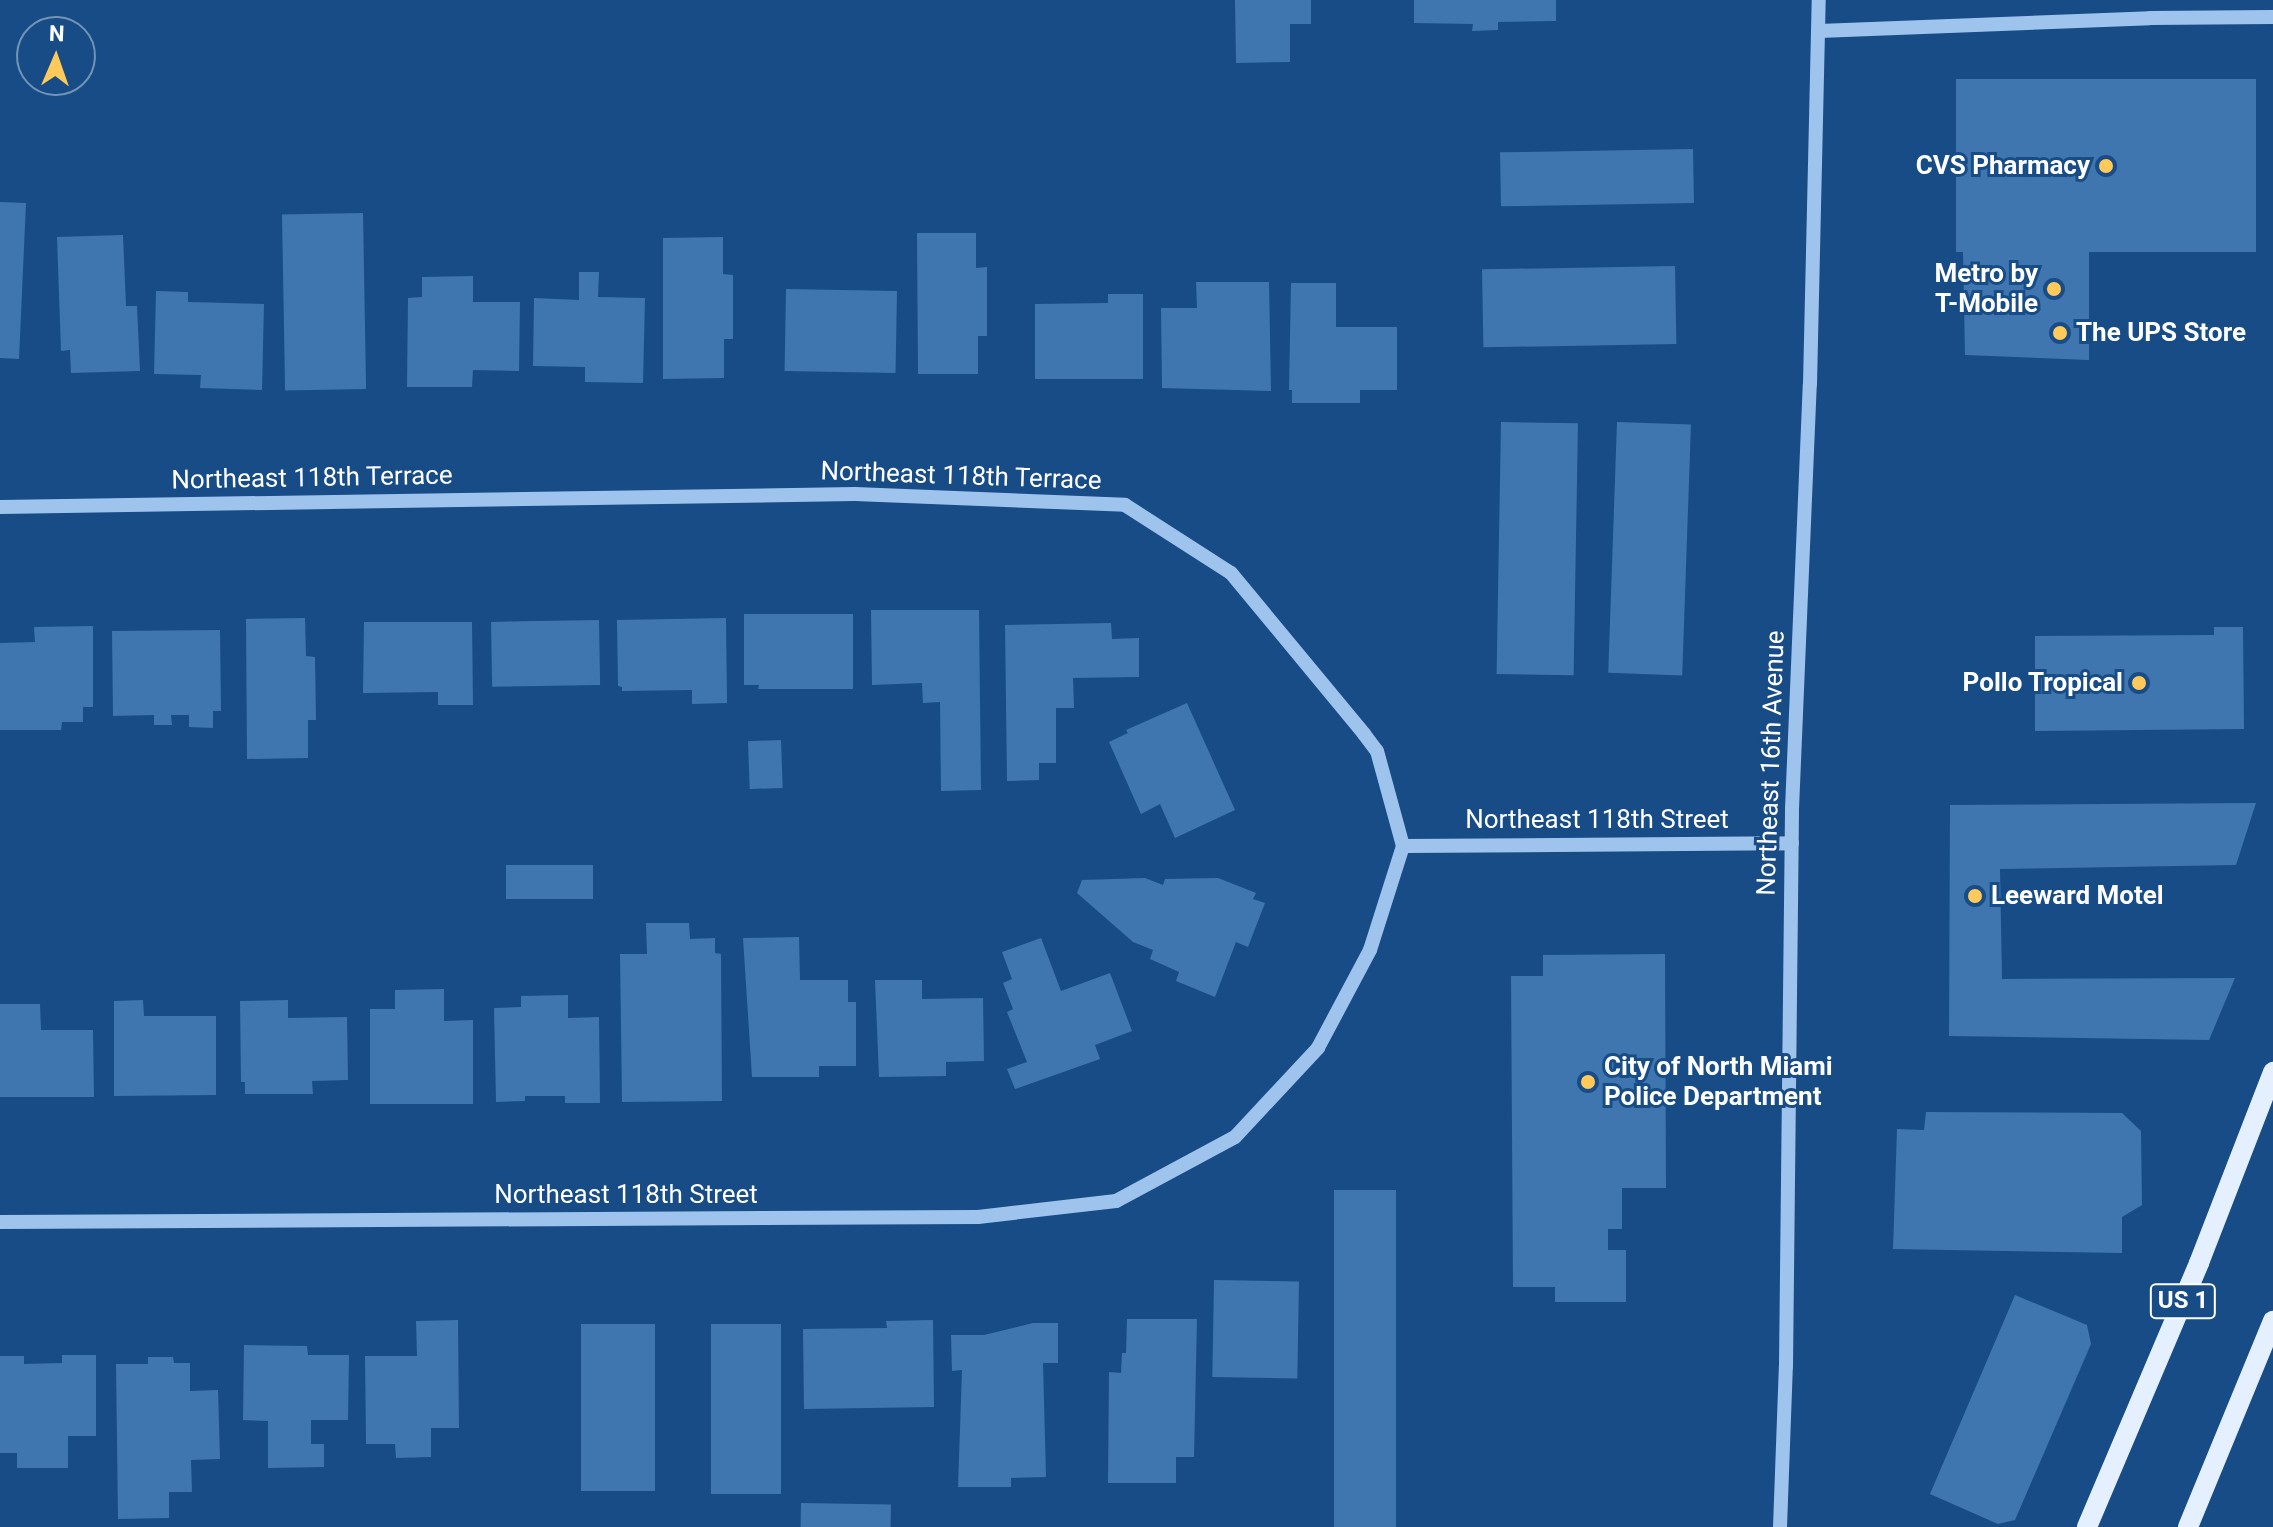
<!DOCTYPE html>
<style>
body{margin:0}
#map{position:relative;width:2273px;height:1527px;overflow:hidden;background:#174c87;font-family:Roboto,sans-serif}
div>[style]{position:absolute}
.building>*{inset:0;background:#3f76b0;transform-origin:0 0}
.minor>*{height:14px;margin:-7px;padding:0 7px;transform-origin:7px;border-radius:7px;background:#9ec4ed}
.major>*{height:20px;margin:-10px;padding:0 10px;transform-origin:10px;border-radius:10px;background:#e4efff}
.dots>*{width:22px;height:22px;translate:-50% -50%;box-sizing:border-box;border:4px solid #174c87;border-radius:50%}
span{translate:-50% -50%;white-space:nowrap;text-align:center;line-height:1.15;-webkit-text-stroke:6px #174c87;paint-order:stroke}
.shield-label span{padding:2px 6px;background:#174c87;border:2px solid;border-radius:6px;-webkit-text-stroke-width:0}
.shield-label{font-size:24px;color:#fff;font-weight:700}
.poi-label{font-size:26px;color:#fff;font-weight:700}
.right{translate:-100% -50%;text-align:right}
.left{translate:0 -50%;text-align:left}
.street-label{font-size:26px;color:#fff}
.north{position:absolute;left:16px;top:16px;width:80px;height:80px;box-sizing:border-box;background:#174c87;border:2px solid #7494b7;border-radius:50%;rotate:2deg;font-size:22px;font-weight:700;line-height:32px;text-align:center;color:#fff}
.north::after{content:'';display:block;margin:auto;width:28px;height:36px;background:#ffca5a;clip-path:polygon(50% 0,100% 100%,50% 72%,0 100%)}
</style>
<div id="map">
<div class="building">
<i style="clip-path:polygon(1235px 0,1311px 0,1311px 24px,1290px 24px,1290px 62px,1236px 63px)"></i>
<i style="clip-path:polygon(1414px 0,1556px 0,1556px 21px,1498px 22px,1498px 30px,1472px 31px,1473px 24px,1414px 23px)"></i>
<i style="clip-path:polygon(1956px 79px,2256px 79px,2256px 252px,2089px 252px,2089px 360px,1965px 355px,1963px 252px,1956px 252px)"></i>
<i style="left:1693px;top:149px;width:54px;height:193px;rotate:89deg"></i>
<i style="clip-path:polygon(0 202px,26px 203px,19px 359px,0 358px)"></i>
<i style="left:363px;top:213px;width:176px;height:81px;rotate:89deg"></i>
<i style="clip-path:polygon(917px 233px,976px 233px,976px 268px,987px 267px,987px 336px,978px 336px,978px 374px,918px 374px)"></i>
<i style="clip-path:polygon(123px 235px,126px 306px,137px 306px,140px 371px,71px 373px,70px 350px,61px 351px,57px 237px)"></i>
<i style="clip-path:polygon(723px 237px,723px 274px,733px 275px,733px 339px,724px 339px,724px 378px,663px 379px,663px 238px)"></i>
<i style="left:1675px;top:266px;width:78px;height:193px;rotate:89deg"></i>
<i style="clip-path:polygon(579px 272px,599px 272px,598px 297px,645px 298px,643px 383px,585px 382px,585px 367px,533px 366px,534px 298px,579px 300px)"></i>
<i style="clip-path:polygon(473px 276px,473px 302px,520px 302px,519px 371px,473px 370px,472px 387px,407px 387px,408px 298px,422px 297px,422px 277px)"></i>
<i style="clip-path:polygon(1196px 282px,1269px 282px,1271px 391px,1162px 388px,1161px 308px,1197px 308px)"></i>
<i style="clip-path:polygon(1291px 283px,1336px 283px,1336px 327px,1397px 327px,1397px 390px,1360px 390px,1360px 403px,1292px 403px,1292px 390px,1289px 390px)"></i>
<i style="left:786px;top:289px;width:111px;height:82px;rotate:1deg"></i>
<i style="clip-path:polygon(156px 291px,188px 292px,188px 302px,264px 304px,262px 390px,200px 388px,201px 375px,154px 374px)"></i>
<i style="clip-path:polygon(1108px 294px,1143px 294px,1143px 379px,1035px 379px,1035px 304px,1108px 303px)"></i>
<i style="left:1501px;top:422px;width:77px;height:252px;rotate:1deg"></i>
<i style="left:1617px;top:422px;width:74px;height:251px;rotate:2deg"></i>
<i style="clip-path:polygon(871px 610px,979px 610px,981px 790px,941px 791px,940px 702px,923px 703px,922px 683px,872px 685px)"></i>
<i style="clip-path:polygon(744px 614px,853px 614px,853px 689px,758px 689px,759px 685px,744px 685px)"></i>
<i style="clip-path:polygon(305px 618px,306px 656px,315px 657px,316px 720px,308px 720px,308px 758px,247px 759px,246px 619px)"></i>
<i style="clip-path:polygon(726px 618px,727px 703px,692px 704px,692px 690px,622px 691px,622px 687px,618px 686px,617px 620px)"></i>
<i style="left:599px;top:620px;width:65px;height:108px;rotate:89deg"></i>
<i style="clip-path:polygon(364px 622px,472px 622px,473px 705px,438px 705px,438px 692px,363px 693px)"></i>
<i style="clip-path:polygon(1111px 623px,1112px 639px,1139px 638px,1139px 677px,1073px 678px,1074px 708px,1056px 708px,1056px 763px,1039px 763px,1039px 780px,1007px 781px,1005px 625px)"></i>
<i style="clip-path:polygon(93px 626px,93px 707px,83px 707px,83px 722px,62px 722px,61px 730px,0 730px,0 643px,35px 642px,34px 627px)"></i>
<i style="clip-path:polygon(2214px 627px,2243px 627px,2244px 729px,2035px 731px,2035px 636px,2214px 635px)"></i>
<i style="clip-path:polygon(220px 630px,221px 711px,213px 711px,213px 728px,189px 727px,189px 715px,171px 715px,172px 725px,154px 725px,154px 715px,113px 716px,112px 631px)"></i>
<i style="clip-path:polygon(1187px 703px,1235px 810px,1175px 838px,1160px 804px,1141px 814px,1109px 742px,1128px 733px,1126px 730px)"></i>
<i style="left:781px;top:740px;width:48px;height:33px;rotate:88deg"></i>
<i style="clip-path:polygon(2256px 803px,2236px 865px,2000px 869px,2002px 979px,2235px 978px,2209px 1040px,1949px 1036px,1950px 805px)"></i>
<i style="left:506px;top:865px;width:87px;height:34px"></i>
<i style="clip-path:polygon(1145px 878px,1163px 885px,1165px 879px,1218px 878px,1256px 893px,1253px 899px,1265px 903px,1248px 947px,1236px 942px,1215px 997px,1176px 981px,1179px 972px,1150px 959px,1153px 950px,1133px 942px,1077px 893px,1082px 880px)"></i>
<i style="clip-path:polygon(646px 923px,689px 923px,690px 939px,715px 938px,715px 953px,721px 954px,722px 1101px,622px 1102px,620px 954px,647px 954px)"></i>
<i style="clip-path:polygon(799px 937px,800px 980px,848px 980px,848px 1002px,856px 1002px,856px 1066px,819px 1066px,819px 1077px,752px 1077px,743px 938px)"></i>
<i style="clip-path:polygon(1041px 938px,1061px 991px,1110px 973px,1132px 1031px,1095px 1045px,1100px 1059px,1015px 1089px,1007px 1069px,1027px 1062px,1007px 1012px,1013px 1009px,1003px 983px,1012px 979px,1002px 952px)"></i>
<i style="clip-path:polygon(1665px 954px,1666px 1188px,1622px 1188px,1622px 1229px,1608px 1229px,1608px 1250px,1626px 1250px,1626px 1302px,1555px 1302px,1555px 1287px,1513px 1287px,1511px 976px,1543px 976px,1543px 955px)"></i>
<i style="clip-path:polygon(875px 980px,922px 980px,922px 999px,983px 998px,984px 1061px,946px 1062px,946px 1076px,879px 1077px)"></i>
<i style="clip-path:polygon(444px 989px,444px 1021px,473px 1020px,473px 1104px,370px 1104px,370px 1009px,395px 1009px,395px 990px)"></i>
<i style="clip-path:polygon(568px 995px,568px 1018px,599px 1017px,600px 1103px,565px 1103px,565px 1096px,525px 1096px,525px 1101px,496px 1102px,494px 1008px,521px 1007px,521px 996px)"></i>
<i style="clip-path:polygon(143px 1000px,144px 1016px,216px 1016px,216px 1095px,114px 1096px,114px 1001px)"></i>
<i style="clip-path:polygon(288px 1000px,288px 1018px,347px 1017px,348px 1080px,312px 1081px,313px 1094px,245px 1094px,245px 1082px,241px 1082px,240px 1001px)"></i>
<i style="clip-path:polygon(0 1004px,40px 1004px,41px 1030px,93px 1030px,94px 1097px,0 1097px)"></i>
<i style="clip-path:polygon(1926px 1112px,2122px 1113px,2141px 1131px,2142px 1205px,2122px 1217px,2122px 1253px,1893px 1249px,1897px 1129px,1924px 1130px)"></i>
<i style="left:1334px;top:1190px;width:62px;height:337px"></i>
<i style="left:1214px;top:1280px;width:85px;height:97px;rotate:1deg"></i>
<i style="clip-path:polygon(2015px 1295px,2087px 1325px,2091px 1344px,2015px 1520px,1998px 1524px,1930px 1494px)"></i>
<i style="clip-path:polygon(1127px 1319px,1197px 1319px,1194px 1457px,1176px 1457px,1176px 1483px,1108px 1483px,1109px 1372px,1121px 1373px,1122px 1353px,1126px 1353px)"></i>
<i style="clip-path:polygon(458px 1320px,459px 1428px,431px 1428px,431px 1457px,396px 1458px,395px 1444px,366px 1444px,365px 1356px,417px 1356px,416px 1321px)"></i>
<i style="clip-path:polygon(933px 1320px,934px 1407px,804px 1409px,803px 1329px,887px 1328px,886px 1321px)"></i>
<i style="clip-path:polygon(1033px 1323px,1058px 1323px,1058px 1363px,1043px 1363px,1046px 1477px,1011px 1478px,1011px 1487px,958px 1487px,962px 1370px,952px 1371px,951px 1335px,984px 1335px)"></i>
<i style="left:581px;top:1324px;width:74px;height:167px"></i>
<i style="left:781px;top:1324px;width:170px;height:70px;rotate:90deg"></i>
<i style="clip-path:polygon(244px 1345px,307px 1346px,308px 1355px,349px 1355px,348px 1420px,311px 1420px,311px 1444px,324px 1444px,324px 1467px,268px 1468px,268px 1421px,243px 1420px)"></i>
<i style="clip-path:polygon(62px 1355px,96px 1355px,96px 1436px,68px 1436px,68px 1468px,17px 1468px,17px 1453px,0 1453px,0 1356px,24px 1356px,24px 1364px,62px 1363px)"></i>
<i style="clip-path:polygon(148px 1357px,173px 1357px,174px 1363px,190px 1363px,190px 1391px,218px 1390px,220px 1459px,191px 1460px,192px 1492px,169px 1492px,169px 1518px,118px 1519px,116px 1364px,148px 1364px)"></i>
<i style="left:801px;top:1503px;width:90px;height:24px;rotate:1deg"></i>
</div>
<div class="minor">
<i style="left:1819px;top:31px;width:331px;rotate:-2.2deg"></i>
<i style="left:2150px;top:18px;width:123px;rotate:-0.5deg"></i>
<i style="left:0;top:507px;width:855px;rotate:-0.87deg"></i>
<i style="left:855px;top:494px;width:270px;rotate:2.3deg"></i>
<i style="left:1125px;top:505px;width:126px;rotate:32.7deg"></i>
<i style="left:1231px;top:573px;width:209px;rotate:50.4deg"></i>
<i style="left:1364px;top:734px;width:21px;rotate:53deg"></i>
<i style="left:1377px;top:751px;width:98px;rotate:74.7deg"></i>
<i style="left:1403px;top:846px;width:109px;rotate:107.6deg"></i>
<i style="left:1370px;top:950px;width:111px;rotate:118deg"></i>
<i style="left:1318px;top:1048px;width:122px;rotate:133deg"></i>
<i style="left:1235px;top:1137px;width:135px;rotate:151.7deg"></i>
<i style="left:1116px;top:1201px;width:139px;rotate:173.4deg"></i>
<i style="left:978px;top:1217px;width:978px;rotate:179.71deg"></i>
<i style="left:1403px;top:846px;width:389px;rotate:-0.4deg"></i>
<i style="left:1780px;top:1527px;width:161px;rotate:-87.9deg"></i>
<i style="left:1786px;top:1366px;width:557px;rotate:-89.38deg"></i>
<i style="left:1792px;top:809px;width:425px;rotate:-87.6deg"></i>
<i style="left:1810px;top:384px;width:384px;rotate:-88.7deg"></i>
</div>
<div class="major">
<i style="left:2087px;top:1527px;width:287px;rotate:-67deg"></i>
<i style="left:2199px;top:1263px;width:205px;rotate:-68.8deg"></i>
<i style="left:2188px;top:1527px;width:223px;rotate:-67.6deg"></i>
</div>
<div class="dots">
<i style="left:2106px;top:166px;background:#ffca5a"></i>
<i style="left:2054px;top:289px;background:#ffca5a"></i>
<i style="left:2060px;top:333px;background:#ffca5a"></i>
<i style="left:2139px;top:683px;background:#ffca5a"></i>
<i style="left:1975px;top:896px;background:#ffca5a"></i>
<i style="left:1588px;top:1082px;background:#ffca5a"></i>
</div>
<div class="shield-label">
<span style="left:2183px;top:1301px">US 1</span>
</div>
<div class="poi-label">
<span class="right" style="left:2090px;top:166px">CVS Pharmacy</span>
<span class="right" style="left:2038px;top:289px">Metro by<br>T-Mobile</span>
<span class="left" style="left:2076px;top:333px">The UPS Store</span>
<span class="right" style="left:2123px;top:683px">Pollo Tropical</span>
<span class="left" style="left:1991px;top:896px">Leeward Motel</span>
<span class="left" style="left:1604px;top:1082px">City of North Miami<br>Police Department</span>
</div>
<div class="street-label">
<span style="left:961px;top:476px;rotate:2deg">Northeast 118th Terrace</span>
<span style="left:312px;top:478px;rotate:-1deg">Northeast 118th Terrace</span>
<span style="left:1771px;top:763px;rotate:-88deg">Northeast 16th Avenue</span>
<span style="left:1597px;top:820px">Northeast 118th Street</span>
<span style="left:626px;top:1195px">Northeast 118th Street</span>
</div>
<div class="north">N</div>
</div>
